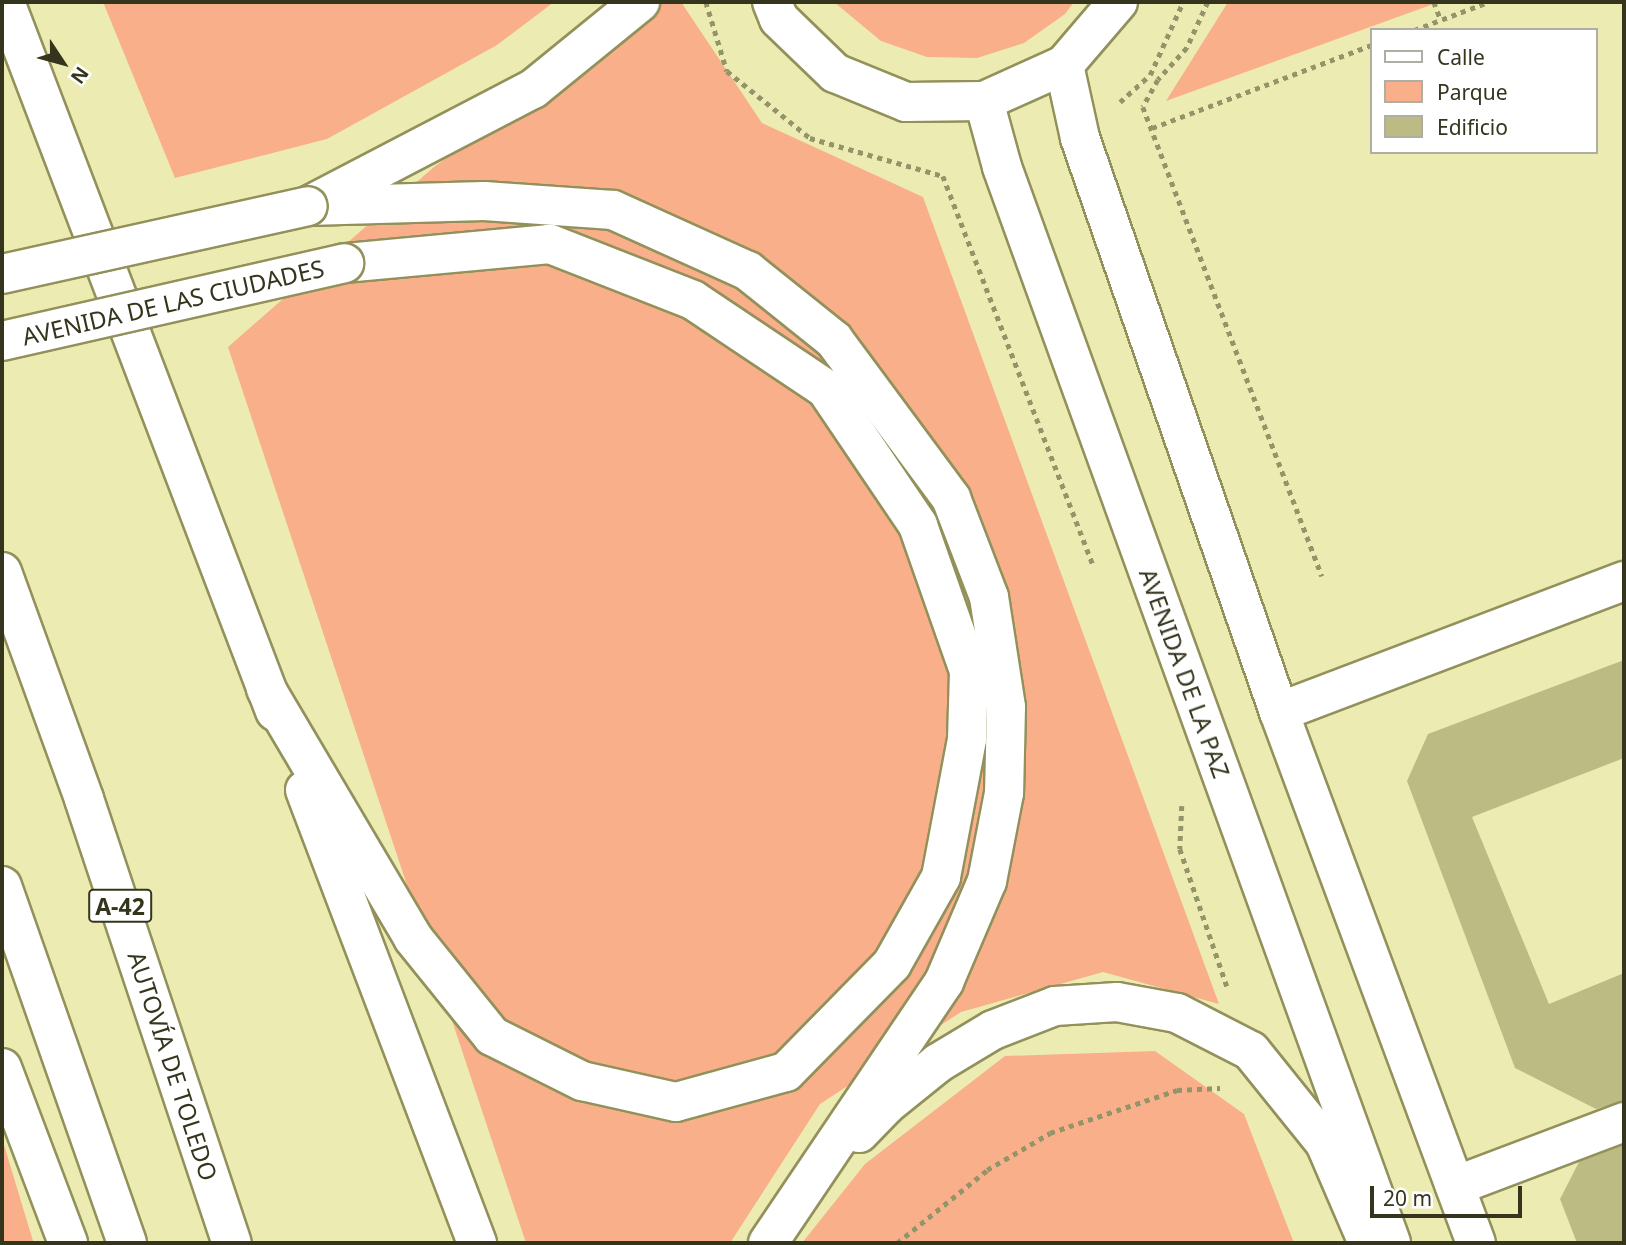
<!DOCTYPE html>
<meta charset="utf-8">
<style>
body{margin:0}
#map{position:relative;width:1626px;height:1245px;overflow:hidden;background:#ececb2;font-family:"Noto Sans",sans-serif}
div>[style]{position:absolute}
.green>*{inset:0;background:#f9af8a}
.building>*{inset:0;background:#bbbb83}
.path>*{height:4.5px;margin-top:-2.25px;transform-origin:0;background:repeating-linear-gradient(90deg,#94946a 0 5px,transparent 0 10px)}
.roads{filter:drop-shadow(2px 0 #92915b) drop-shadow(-2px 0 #92915b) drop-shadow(0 2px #92915b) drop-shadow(0 -2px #92915b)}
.street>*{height:38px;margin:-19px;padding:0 19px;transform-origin:19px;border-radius:19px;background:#fff}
.secondary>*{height:38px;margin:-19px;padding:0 19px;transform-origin:19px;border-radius:19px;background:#fff}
.highway>*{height:38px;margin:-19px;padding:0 19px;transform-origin:19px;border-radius:19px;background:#fff}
.bridges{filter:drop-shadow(2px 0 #92915b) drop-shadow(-2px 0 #92915b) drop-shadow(0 2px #92915b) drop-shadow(0 -2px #92915b)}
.secondary-bridge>*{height:38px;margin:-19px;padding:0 19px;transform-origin:19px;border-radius:19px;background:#fff}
span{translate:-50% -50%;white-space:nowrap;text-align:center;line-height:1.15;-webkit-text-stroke:5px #fff;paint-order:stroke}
.shield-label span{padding:2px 5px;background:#fff;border:2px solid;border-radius:5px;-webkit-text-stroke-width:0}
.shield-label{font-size:23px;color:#35341d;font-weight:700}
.street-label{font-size:24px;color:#35341d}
.frame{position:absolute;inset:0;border:4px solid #35341d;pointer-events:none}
.legend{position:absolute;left:1370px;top:28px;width:228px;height:126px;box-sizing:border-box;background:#fff;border:2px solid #aeaea5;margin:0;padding:9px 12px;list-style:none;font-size:21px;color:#35341d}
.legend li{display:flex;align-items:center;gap:14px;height:35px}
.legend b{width:35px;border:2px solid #aeaea5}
.north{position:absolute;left:28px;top:28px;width:70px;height:70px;-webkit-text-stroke:5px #fff;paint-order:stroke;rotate:126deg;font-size:19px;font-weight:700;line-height:28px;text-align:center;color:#35341d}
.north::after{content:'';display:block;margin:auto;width:24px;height:32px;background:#35341d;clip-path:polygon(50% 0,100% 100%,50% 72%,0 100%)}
.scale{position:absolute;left:1370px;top:1186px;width:152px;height:32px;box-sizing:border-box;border:4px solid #35341d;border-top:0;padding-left:9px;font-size:21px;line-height:24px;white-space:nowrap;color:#35341d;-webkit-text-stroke:5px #fff;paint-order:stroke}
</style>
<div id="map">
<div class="green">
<i style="clip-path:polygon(103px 2px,554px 2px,497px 45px,327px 139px,175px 178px)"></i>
<i style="clip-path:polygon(662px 2px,681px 2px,762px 123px,923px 197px,1219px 1004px,1103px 972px,961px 1012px,820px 1104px,730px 1243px,526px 1243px,228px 347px,434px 167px)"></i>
<i style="clip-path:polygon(834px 2px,1074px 2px,1065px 14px,1024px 43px,977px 58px,927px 57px,881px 41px)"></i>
<i style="clip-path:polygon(1228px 2px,1439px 2px,1166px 101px)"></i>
<i style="clip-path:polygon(1155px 1051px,1244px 1114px,1294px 1243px,802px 1243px,865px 1164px,1005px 1056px)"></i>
<i style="clip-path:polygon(2px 1138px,33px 1241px,34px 1243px,2px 1243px)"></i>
</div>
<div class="building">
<i style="clip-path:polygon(1624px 660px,1624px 758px,1472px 817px,1549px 1004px,1624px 973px,1624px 1101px,1596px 1109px,1515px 1068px,1407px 781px,1428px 734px)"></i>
<i style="clip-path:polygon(1624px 1145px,1624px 1243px,1577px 1243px,1560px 1199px,1579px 1162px)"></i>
</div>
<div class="path">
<i style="left:706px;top:2px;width:72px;rotate:73.1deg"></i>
<i style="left:727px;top:71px;width:107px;rotate:38.9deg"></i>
<i style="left:810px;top:138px;width:138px;rotate:15.9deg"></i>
<i style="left:943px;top:176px;width:417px;rotate:68.9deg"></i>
<i style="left:1208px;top:2px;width:51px;rotate:114.5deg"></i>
<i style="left:1187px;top:48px;width:43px;rotate:132.2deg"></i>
<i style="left:1158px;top:80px;width:31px;rotate:119deg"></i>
<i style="left:1143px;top:107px;width:502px;rotate:69.11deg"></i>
<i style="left:1434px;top:2px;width:19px;rotate:69deg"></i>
<i style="left:1414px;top:30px;width:79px;rotate:-20.7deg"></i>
<i style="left:1120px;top:102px;width:40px;rotate:-42deg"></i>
<i style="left:1150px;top:75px;width:80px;rotate:-65.7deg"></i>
<i style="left:1152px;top:128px;width:235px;rotate:-20.7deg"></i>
<i style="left:1182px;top:806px;width:43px;rotate:92.7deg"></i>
<i style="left:1180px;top:849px;width:145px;rotate:71.1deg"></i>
<i style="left:897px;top:1243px;width:116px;rotate:-39deg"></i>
<i style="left:987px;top:1170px;width:73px;rotate:-30.4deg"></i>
<i style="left:1050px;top:1133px;width:134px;rotate:-18.7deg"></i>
<i style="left:1177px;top:1090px;width:43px;rotate:-2.7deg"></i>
</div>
<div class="roads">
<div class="street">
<i style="left:1279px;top:712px;width:369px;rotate:-20.8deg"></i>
<i style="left:1455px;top:1186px;width:181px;rotate:-20.7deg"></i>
</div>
<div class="secondary">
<i style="left:772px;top:2px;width:18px;rotate:68deg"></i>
<i style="left:779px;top:19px;width:78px;rotate:44deg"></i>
<i style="left:835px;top:73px;width:77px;rotate:22.2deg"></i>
<i style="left:906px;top:102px;width:78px;rotate:-0.7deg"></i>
<i style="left:984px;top:101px;width:88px;rotate:-24.2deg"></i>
<i style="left:1064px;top:65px;width:83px;rotate:-49.4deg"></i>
<i style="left:1064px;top:65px;width:75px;rotate:77.6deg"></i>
<i style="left:1080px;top:138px;width:608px;rotate:70.88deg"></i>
<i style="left:1279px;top:712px;width:566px;rotate:69.65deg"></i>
<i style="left:984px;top:101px;width:68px;rotate:74.7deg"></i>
<i style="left:1002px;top:167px;width:1144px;rotate:70.12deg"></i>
<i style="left:308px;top:206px;width:254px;rotate:-27.5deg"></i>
<i style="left:533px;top:89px;width:138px;rotate:-39.1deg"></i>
</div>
<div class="highway">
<i style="left:5px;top:2px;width:759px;rotate:69.15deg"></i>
<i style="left:308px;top:206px;width:176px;rotate:-1.6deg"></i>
<i style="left:484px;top:201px;width:129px;rotate:4deg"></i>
<i style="left:613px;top:210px;width:148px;rotate:24.3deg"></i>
<i style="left:748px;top:271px;width:110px;rotate:38.7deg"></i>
<i style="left:834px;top:340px;width:197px;rotate:53.5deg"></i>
<i style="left:951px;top:498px;width:106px;rotate:69deg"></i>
<i style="left:989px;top:597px;width:111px;rotate:81.2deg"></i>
<i style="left:1006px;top:707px;width:86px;rotate:91.3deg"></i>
<i style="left:1004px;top:793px;width:90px;rotate:100.9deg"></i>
<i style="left:987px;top:881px;width:110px;rotate:113.1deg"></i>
<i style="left:944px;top:982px;width:315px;rotate:124deg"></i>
<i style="left:2px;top:572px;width:241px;rotate:70.1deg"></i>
<i style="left:84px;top:799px;width:468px;rotate:71.6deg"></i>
<i style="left:266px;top:689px;width:289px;rotate:59.4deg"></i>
<i style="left:413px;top:938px;width:126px;rotate:51.1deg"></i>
<i style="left:492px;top:1036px;width:101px;rotate:26.6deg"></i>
<i style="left:582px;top:1081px;width:96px;rotate:12.6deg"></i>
<i style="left:676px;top:1102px;width:114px;rotate:-15.3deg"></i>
<i style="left:786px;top:1072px;width:151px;rotate:-45.5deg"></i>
<i style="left:892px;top:964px;width:100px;rotate:-60.6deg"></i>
<i style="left:941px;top:877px;width:140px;rotate:-79.3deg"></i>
<i style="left:967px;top:739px;width:68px;rotate:-88.3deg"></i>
<i style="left:969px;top:671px;width:155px;rotate:-109.3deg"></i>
<i style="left:918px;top:525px;width:164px;rotate:-124.1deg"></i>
<i style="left:826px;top:389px;width:160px;rotate:-146.2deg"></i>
<i style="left:693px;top:300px;width:154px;rotate:-158.6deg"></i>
<i style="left:550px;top:244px;width:207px;rotate:174.7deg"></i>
<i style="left:305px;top:790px;width:485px;rotate:69.2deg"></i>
<i style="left:2px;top:886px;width:378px;rotate:70.7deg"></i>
<i style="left:2px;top:1068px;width:187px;rotate:69.3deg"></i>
<i style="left:859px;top:1133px;width:39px;rotate:-46deg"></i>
<i style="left:886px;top:1105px;width:67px;rotate:-38.9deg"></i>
<i style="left:938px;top:1063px;width:64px;rotate:-31deg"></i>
<i style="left:993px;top:1030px;width:66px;rotate:-21.2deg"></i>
<i style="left:1055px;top:1006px;width:62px;rotate:-3.7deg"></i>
<i style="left:1117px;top:1002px;width:61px;rotate:10.4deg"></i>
<i style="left:1177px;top:1013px;width:83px;rotate:27.2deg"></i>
<i style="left:1251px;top:1051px;width:118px;rotate:51.2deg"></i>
<i style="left:1325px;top:1143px;width:109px;rotate:66.7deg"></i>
</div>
</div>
<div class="bridges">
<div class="secondary-bridge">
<i style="left:2px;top:274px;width:313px;rotate:-12.5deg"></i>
<i style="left:2px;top:341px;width:351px;rotate:-12.8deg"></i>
</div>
</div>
<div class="shield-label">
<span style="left:120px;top:906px">A-42</span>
</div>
<div class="street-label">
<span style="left:173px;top:302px;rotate:-13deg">AVENIDA DE LAS CIUDADES</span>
<span style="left:1185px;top:673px;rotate:70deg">AVENIDA DE LA PAZ</span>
<span style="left:173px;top:1066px;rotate:72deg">AUTOVÍA DE TOLEDO</span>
</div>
<div class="frame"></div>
<ul class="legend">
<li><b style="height:9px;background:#fff"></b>Calle</li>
<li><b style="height:19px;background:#f9af8a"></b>Parque</li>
<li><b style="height:19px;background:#bbbb83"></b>Edificio</li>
</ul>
<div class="north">N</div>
<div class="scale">20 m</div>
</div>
